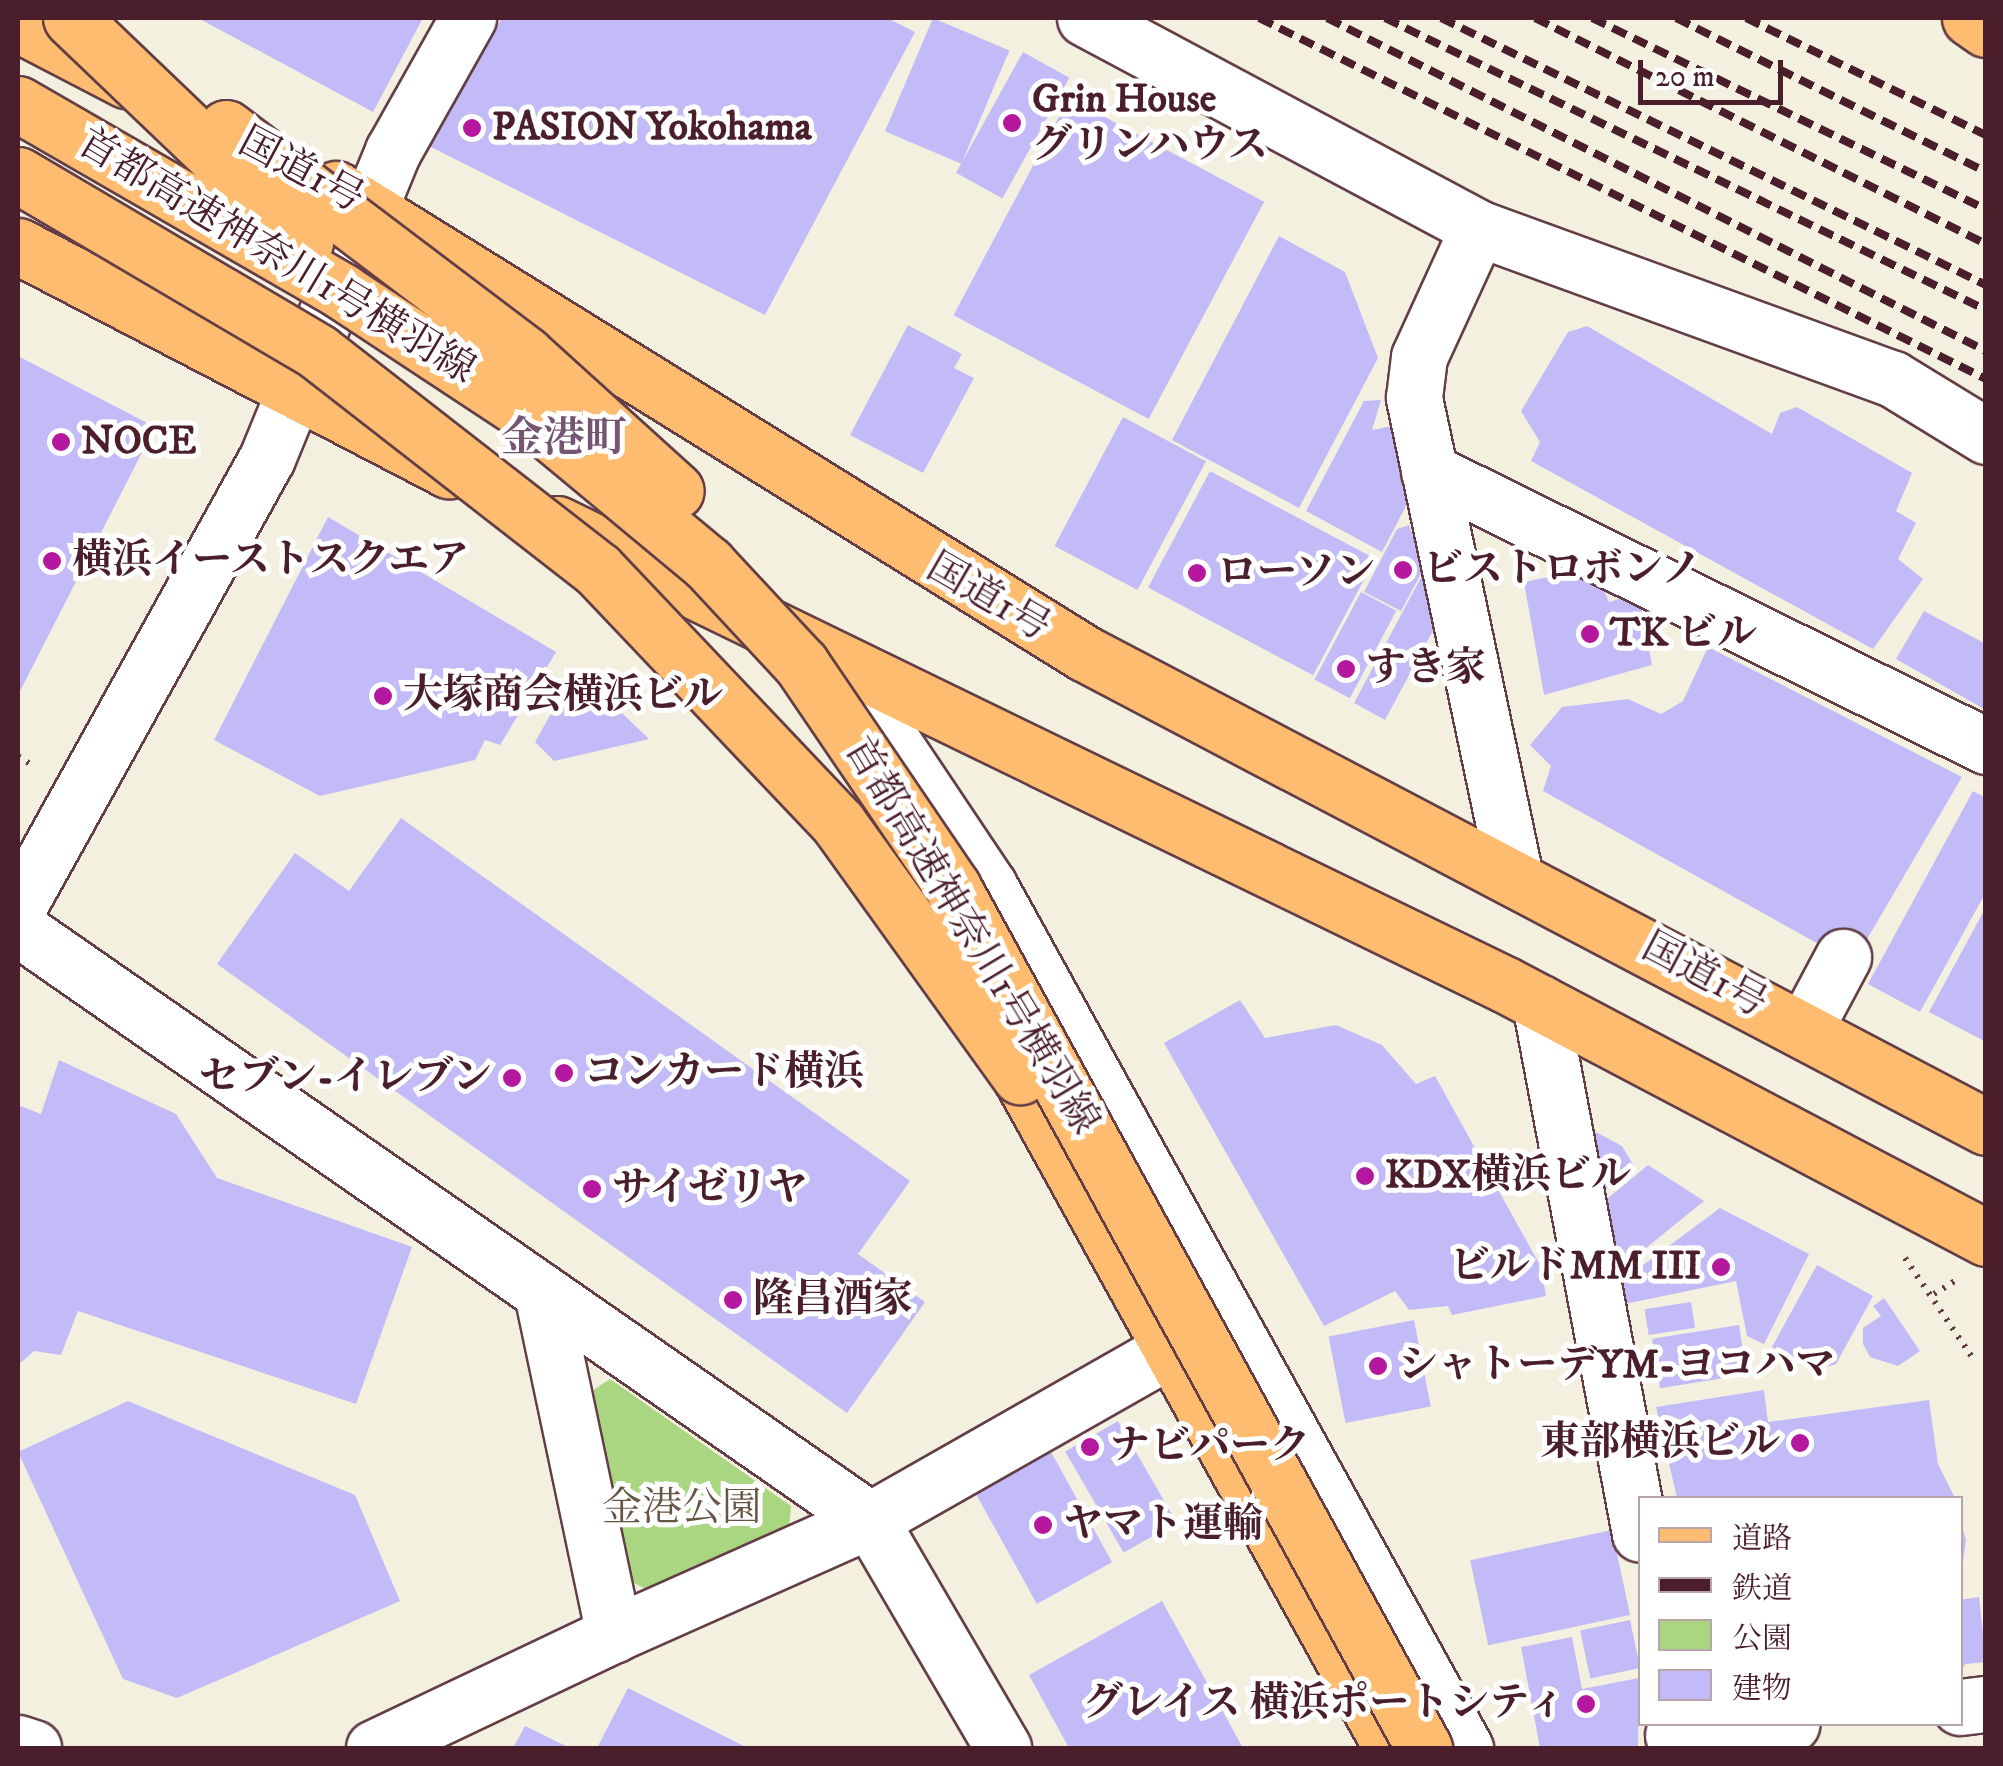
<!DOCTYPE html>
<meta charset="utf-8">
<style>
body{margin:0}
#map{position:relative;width:2003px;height:1766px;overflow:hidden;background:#f3f0df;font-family:"IM FELL DW Pica","Noto Serif JP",serif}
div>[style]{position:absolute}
.green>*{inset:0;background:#aad581}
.building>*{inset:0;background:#c3bbf7;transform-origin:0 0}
.path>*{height:6px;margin-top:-3px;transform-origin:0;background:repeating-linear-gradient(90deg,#633e46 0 2.5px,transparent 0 10.5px)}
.roads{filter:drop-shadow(2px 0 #633e46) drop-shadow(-2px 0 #633e46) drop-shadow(0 2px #633e46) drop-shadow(0 -2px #633e46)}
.minor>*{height:55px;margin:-27.5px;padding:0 27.5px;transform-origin:27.5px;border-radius:27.5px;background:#fff}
.major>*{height:55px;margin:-27.5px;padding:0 27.5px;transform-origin:27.5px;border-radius:27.5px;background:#febc70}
.highway>*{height:55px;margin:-27.5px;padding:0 27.5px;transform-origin:27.5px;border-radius:27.5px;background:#febc70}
.rail>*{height:8px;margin-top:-4px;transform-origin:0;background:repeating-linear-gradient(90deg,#4a1f2b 0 15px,transparent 0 23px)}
.bridges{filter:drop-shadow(2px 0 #633e46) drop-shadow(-2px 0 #633e46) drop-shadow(0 2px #633e46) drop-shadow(0 -2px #633e46)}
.highway-bridge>*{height:55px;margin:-27.5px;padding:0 27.5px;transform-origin:27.5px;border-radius:27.5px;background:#febc70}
.dots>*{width:28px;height:28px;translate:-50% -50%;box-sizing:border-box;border:5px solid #fff;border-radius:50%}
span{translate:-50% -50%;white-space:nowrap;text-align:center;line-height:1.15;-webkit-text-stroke:10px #fff;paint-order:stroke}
.poi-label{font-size:40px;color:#4a1f2b;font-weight:700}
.left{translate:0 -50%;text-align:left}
.right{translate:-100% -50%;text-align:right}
.street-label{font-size:40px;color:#4a1f2b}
.park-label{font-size:40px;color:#675645}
.neighbourhood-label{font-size:42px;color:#745672;font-weight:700}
.frame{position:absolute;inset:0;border:20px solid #4a1f2b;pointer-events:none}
.legend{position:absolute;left:1638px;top:1496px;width:325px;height:230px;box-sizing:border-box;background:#fff;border:2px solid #b7a5aa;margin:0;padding:12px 18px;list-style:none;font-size:30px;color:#4a1f2b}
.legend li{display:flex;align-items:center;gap:20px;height:50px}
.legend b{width:50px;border:2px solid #b7a5aa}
.scale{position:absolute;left:1638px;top:60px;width:145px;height:45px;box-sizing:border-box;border:5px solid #4a1f2b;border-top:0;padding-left:12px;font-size:30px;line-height:35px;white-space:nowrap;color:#4a1f2b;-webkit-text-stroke:8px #fff;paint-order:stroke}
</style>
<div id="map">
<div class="green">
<i style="clip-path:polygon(610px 1379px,791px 1506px,789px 1530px,652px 1592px,632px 1582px,592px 1391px)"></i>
</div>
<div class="building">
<i style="clip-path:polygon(198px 18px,423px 18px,373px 112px)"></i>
<i style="clip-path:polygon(502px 18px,887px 18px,915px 32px,765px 315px,429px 146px)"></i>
<i style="left:933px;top:18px;width:83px;height:123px;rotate:23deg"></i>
<i style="left:1023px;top:52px;width:53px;height:138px;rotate:29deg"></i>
<i style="left:1069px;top:98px;width:221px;height:246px;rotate:28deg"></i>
<i style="clip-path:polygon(1279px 236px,1345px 272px,1378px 358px,1299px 508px,1172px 440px)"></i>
<i style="clip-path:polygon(908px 325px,962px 354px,954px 368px,974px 378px,923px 473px,850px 435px)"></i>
<i style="clip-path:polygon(1587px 326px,1772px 434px,1780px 413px,1797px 407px,1912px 473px,1896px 511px,1916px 523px,1898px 559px,1923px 579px,1873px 649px,1531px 461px,1540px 442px,1521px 411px,1568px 332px)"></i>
<i style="clip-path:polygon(18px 356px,155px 427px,18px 695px)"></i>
<i style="clip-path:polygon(1381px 400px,1372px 430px,1392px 426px,1408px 502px,1382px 552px,1306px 511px,1364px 401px)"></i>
<i style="left:1123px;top:417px;width:94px;height:146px;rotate:28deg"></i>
<i style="left:1210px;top:471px;width:187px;height:132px;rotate:28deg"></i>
<i style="clip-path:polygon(328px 517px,556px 652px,500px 745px,485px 740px,475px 760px,320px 796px,214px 740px)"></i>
<i style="clip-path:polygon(1409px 525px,1424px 568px,1401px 611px,1364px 592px,1397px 529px)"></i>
<i style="clip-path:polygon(1594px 568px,1609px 602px,1638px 593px,1652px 665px,1544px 695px,1524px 582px)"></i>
<i style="clip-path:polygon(1425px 570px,1437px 623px,1385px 720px,1354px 703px)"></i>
<i style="left:1361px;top:592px;width:40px;height:99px;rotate:28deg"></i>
<i style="clip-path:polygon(1924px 611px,1986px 644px,1986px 710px,1896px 659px)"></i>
<i style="clip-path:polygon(1708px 647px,1962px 777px,1853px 963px,1543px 791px,1551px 766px,1530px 745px,1562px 707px,1628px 699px,1661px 714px,1683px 701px)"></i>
<i style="clip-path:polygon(576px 669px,649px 739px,554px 761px,535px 742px)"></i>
<i style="clip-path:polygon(1973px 791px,1986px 798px,1986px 892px,1920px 1012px,1868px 984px)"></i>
<i style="clip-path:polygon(401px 818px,910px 1181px,858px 1254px,925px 1302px,847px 1413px,217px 964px,295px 853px,349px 891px)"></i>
<i style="clip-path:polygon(1986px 907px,1986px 1042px,1929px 1012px)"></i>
<i style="clip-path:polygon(1240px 1000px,1265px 1038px,1336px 1025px,1382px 1045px,1416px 1084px,1435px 1076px,1541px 1267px,1546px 1296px,1452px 1315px,1448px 1306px,1409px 1310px,1395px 1291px,1324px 1326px,1164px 1043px)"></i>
<i style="clip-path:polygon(59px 1060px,176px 1114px,217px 1178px,412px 1247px,356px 1404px,78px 1311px,61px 1355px,34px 1351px,18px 1365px,18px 1105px,41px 1114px)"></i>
<i style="clip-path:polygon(1592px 1130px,1622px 1146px,1634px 1166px,1588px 1203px)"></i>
<i style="clip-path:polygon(1648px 1165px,1704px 1201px,1604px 1282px,1589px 1214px)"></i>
<i style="clip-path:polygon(1720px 1208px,1809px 1254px,1764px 1344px,1747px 1336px,1736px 1281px,1615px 1306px,1611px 1289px)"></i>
<i style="clip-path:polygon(1817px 1265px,1873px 1296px,1836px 1364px,1814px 1371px,1772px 1347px)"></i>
<i style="clip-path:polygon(1884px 1298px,1920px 1351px,1898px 1366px,1870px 1357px,1863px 1344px,1863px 1328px,1881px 1316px,1873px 1306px)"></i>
<i style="left:1691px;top:1302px;width:26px;height:47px;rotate:81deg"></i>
<i style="left:1414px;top:1320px;width:88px;height:87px;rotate:79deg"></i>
<i style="left:1739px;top:1325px;width:50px;height:88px;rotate:81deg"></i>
<i style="clip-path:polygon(1764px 1390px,1768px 1422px,1929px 1400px,1938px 1464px,1955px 1498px,1677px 1498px,1656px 1407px)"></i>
<i style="clip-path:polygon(128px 1401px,355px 1495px,400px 1601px,177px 1698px,123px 1679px,18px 1452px)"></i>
<i style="left:1118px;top:1421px;width:117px;height:61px;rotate:60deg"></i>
<i style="left:1051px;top:1452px;width:126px;height:86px;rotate:61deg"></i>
<i style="clip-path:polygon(1960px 1520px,1966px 1540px,1961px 1575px,1960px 1575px)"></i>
<i style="left:1612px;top:1530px;width:87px;height:145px;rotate:78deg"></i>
<i style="clip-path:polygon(1979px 1597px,1986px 1662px,1965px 1664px,1960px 1675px,1960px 1600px)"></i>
<i style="clip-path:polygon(1162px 1601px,1243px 1748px,1069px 1748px,1029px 1675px)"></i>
<i style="left:1630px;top:1620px;width:49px;height:51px;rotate:78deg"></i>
<i style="clip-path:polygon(1572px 1637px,1582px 1689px,1639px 1678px,1638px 1748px,1540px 1748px,1521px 1647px)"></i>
<i style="clip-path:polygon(628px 1688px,748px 1748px,597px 1748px)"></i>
<i style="clip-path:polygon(525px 1726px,570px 1748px,513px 1748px)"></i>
</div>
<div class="path">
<i style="left:18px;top:756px;width:14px;rotate:34deg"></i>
<i style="left:1905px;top:1258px;width:123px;rotate:55.9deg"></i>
<i style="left:1934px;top:1294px;width:25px;rotate:-32deg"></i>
</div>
<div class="roads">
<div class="minor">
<i style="left:1085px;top:18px;width:446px;rotate:28.1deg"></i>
<i style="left:1478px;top:228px;width:442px;rotate:20deg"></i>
<i style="left:1893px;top:379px;width:109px;rotate:31.5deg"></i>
<i style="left:1478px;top:228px;width:142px;rotate:114.6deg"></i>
<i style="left:1419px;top:357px;width:41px;rotate:97deg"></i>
<i style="left:1414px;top:398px;width:486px;rotate:78.1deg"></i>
<i style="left:1429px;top:471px;width:621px;rotate:26.28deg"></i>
<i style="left:841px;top:665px;width:266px;rotate:56.2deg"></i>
<i style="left:989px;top:886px;width:985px;rotate:61.09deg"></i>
<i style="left:18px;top:907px;width:513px;rotate:-60.99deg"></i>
<i style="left:267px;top:458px;width:332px;rotate:-67.7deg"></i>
<i style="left:393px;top:151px;width:153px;rotate:-60.6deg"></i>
<i style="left:18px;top:928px;width:1037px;rotate:34.79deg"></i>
<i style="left:870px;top:1520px;width:264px;rotate:59.7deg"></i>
<i style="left:1540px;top:1003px;width:540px;rotate:79.33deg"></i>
<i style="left:1804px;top:1030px;width:83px;rotate:-61.9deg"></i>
<i style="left:542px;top:1293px;width:349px;rotate:78.1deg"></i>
<i style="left:614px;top:1634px;width:280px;rotate:-24deg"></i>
<i style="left:870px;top:1520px;width:342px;rotate:-29.6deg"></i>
<i style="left:1960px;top:1707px;width:26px;rotate:-7deg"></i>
<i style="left:1673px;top:1735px;width:119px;rotate:-5.3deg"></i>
<i style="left:18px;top:1743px;width:16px;rotate:18deg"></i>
<i style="left:374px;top:1748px;width:266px;rotate:-25.4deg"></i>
</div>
<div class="major">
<i style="left:1970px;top:18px;width:19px;rotate:35deg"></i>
</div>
<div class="highway">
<i style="left:18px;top:24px;width:122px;rotate:27.4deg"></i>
<i style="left:336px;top:189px;width:880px;rotate:31.81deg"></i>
<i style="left:1084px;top:653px;width:1019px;rotate:27.72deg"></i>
<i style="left:18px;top:246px;width:486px;rotate:27.5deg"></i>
<i style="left:557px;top:524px;width:1055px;rotate:25.91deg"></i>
<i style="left:1506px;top:985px;width:543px;rotate:27.79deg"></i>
<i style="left:1020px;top:1076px;width:768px;rotate:61.03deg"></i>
</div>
</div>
<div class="rail">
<i style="left:1259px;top:18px;width:812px;rotate:26.41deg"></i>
<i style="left:1327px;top:18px;width:738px;rotate:26.81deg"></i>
<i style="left:1385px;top:18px;width:668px;rotate:25.91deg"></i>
<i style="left:1441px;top:18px;width:607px;rotate:26.1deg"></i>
<i style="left:1535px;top:18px;width:504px;rotate:26.62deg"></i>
<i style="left:1592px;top:18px;width:438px;rotate:25.9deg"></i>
<i style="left:1676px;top:18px;width:346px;rotate:26.4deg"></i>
<i style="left:1746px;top:18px;width:267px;rotate:26deg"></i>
</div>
<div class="bridges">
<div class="highway-bridge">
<i style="left:71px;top:18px;width:324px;rotate:43.7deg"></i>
<i style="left:18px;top:104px;width:375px;rotate:30deg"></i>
<i style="left:343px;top:292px;width:218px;rotate:33.4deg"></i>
<i style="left:525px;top:412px;width:238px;rotate:39.7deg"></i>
<i style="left:708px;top:564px;width:137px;rotate:47.1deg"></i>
<i style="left:801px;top:664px;width:271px;rotate:55.8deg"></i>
<i style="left:953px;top:888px;width:981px;rotate:61.29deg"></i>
<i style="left:226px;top:128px;width:376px;rotate:37.1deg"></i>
<i style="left:526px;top:355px;width:202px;rotate:42.2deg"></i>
<i style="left:18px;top:175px;width:348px;rotate:30.5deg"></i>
<i style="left:318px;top:352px;width:355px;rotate:37.9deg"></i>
<i style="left:598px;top:570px;width:349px;rotate:46.5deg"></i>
<i style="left:838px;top:823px;width:312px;rotate:54.3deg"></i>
</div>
</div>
<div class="dots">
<i style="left:1012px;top:123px;background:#b5179e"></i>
<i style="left:472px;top:128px;background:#b5179e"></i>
<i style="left:61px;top:442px;background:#b5179e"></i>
<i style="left:52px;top:561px;background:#b5179e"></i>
<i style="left:1403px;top:570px;background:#b5179e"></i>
<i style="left:1197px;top:573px;background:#b5179e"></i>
<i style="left:1590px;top:634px;background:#b5179e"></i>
<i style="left:1346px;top:669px;background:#b5179e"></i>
<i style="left:383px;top:696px;background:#b5179e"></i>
<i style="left:564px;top:1073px;background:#b5179e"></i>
<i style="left:512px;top:1078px;background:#b5179e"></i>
<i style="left:1365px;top:1176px;background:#b5179e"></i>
<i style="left:592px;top:1189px;background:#b5179e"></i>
<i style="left:1721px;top:1267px;background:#b5179e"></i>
<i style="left:733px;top:1300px;background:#b5179e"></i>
<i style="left:1378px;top:1366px;background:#b5179e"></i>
<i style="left:1800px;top:1443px;background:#b5179e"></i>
<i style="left:1090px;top:1447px;background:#b5179e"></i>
<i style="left:1043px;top:1525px;background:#b5179e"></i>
<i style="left:1586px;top:1704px;background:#b5179e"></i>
</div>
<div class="poi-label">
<span class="left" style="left:1032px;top:123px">Grin House<br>グリンハウス</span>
<span class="left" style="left:492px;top:128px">PASION Yokohama</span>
<span class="left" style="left:81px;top:442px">NOCE</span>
<span class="left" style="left:72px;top:561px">横浜イーストスクエア</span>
<span class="left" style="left:1423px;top:570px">ビストロボンノ</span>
<span class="left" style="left:1217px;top:573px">ローソン</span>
<span class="left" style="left:1610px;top:634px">TK ビル</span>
<span class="left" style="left:1366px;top:669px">すき家</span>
<span class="left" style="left:403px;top:696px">大塚商会横浜ビル</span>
<span class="left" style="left:584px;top:1073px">コンカード横浜</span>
<span class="right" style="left:492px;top:1078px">セブン-イレブン</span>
<span class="left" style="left:1385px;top:1176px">KDX横浜ビル</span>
<span class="left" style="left:612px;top:1189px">サイゼリヤ</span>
<span class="right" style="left:1701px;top:1267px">ビルドMM III</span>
<span class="left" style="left:753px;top:1300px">隆昌酒家</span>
<span class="left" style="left:1398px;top:1366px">シャトーデYM-ヨコハマ</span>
<span class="right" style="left:1780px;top:1443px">東部横浜ビル</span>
<span class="left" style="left:1110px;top:1447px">ナビパーク</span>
<span class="left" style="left:1063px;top:1525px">ヤマト運輸</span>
<span class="right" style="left:1566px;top:1704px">グレイス 横浜ポートシティ</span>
</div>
<div class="street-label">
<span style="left:301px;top:171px;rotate:28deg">国道1号</span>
<span style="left:276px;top:257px;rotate:31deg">首都高速神奈川1号横羽線</span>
<span style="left:988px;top:598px;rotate:30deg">国道1号</span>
<span style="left:971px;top:936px;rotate:59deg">首都高速神奈川1号横羽線</span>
<span style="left:1704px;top:976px;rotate:28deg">国道1号</span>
</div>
<div class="park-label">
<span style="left:682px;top:1509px">金港公園</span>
</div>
<div class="neighbourhood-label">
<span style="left:564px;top:439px">金港町</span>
</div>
<div class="frame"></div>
<ul class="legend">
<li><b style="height:12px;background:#febc70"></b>道路</li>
<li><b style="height:12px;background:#4a1f2b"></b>鉄道</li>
<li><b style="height:28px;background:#aad581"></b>公園</li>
<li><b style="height:28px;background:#c3bbf7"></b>建物</li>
</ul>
<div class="scale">20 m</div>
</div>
